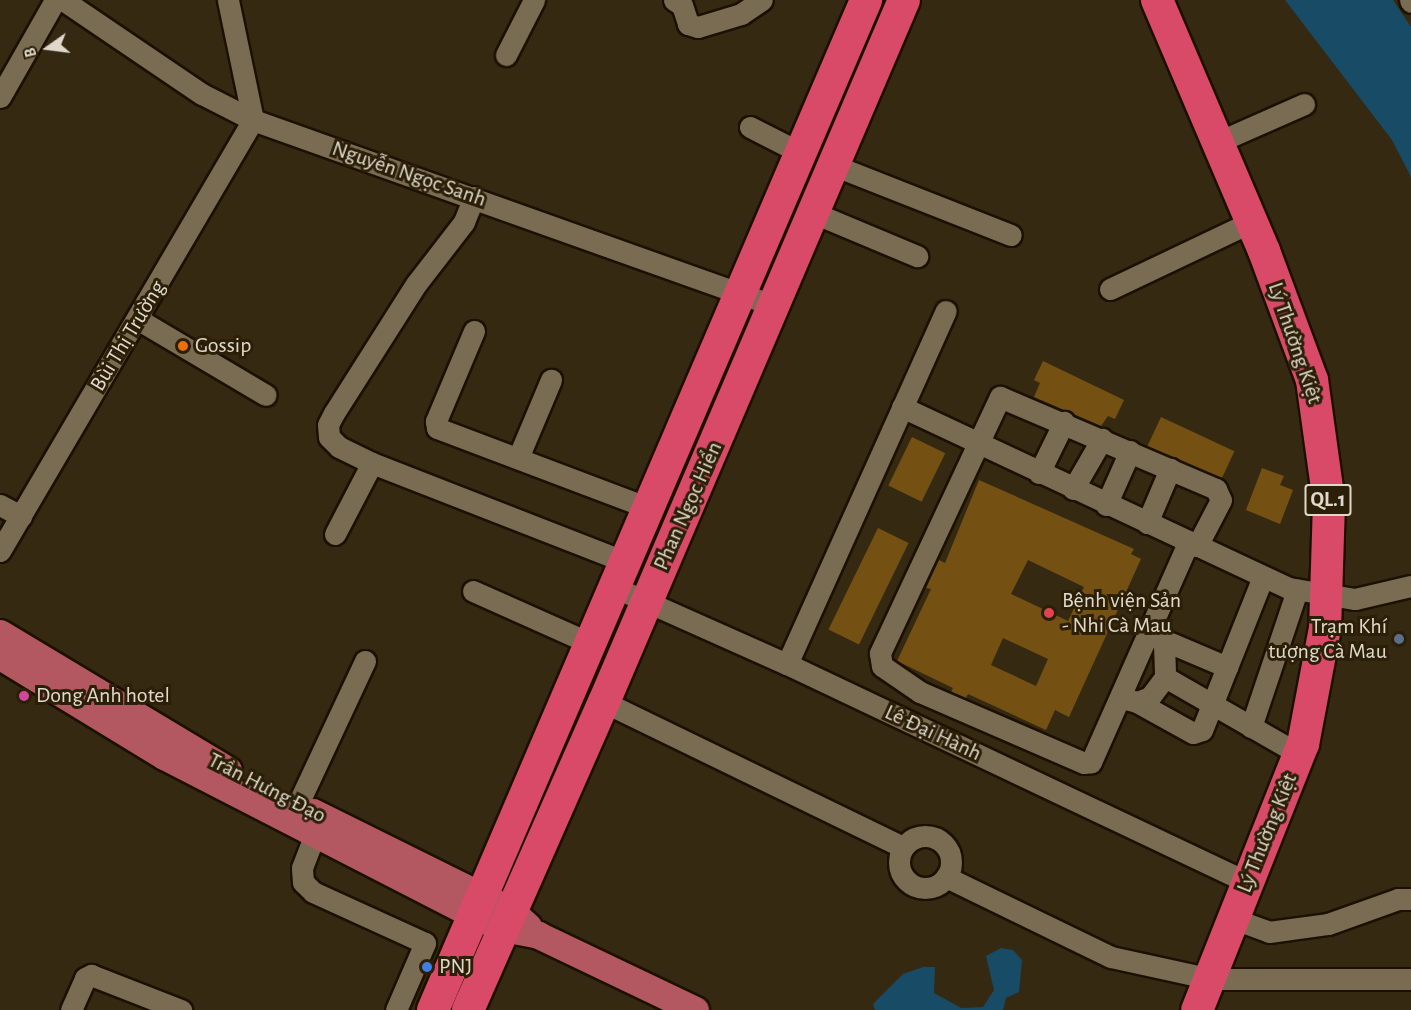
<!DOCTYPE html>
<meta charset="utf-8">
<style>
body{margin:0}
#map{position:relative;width:1411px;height:1010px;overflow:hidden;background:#352912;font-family:"Alegreya Sans",sans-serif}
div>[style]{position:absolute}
.water>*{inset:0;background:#174b66}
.building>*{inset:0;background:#745113;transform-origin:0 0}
.roads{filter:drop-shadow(2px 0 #1c1100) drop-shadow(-2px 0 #1c1100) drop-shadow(0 2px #1c1100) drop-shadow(0 -2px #1c1100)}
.minor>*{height:21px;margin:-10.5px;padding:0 10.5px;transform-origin:10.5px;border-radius:10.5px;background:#7a6c52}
.minor>.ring{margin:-10.5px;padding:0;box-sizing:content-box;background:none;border:21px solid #7a6c52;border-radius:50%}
.major>*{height:27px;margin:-13.5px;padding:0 13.5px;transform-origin:13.5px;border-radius:13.5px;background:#b35860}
.highway>*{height:32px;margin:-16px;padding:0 16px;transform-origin:16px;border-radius:16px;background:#d94a69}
.dots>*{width:16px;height:16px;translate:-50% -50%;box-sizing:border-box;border:3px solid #2b1f08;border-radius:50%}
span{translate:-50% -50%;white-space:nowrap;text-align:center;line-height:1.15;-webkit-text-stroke:6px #2b1f08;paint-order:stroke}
.shield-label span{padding:2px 4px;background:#2b1f08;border:2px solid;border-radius:4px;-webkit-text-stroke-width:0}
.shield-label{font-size:21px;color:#e0d9cb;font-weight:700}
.street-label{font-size:22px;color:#e0d9cb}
.poi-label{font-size:22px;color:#e0d9cb}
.left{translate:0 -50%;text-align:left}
.right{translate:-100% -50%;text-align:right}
.north{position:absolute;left:18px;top:18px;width:60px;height:60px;-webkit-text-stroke:4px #2b1f08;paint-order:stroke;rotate:256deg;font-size:16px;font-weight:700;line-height:24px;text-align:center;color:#e0d9cb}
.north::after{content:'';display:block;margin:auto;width:21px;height:27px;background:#e0d9cb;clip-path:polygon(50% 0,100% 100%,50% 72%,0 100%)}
</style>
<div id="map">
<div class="water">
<i style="clip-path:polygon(1285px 0,1393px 0,1411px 27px,1411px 177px,1392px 140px)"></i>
<i style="clip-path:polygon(1001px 948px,1013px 950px,1022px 960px,1019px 992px,1006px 998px,1003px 1010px,875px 1010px,873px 1004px,903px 974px,923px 967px,935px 967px,934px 993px,961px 1008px,983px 1007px,994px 990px,986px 956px)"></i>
</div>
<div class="building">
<i style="clip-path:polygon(1043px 361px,1124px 400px,1115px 419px,1108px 416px,1101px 426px,1034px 397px,1040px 383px,1034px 380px)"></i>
<i style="left:1161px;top:417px;width:81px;height:32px;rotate:25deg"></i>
<i style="left:912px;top:437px;width:37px;height:54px;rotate:26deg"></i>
<i style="clip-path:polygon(1262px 468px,1284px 476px,1280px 485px,1293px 490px,1280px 524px,1246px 510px)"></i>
<i style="clip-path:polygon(evenodd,979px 480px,1134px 549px,1131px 554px,1141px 559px,1069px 717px,1055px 710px,1046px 730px,968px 694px,966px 698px,951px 692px,953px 688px,897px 661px,931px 589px,926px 588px,939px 560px,945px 563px,979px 480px,1028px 560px,1084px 587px,1068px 621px,1011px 594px,1028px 560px,979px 480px,1003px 638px,1048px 659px,1036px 686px,991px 665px,1003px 638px)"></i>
<i style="left:878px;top:528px;width:34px;height:113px;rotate:26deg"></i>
</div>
<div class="roads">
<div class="minor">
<i style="left:63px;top:0;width:168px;rotate:34.1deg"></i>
<i style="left:202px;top:94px;width:57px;rotate:27deg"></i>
<i style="left:253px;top:120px;width:554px;rotate:19.61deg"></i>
<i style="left:674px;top:0;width:9px;rotate:32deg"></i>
<i style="left:682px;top:5px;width:20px;rotate:72deg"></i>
<i style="left:688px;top:24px;width:10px;rotate:17deg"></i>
<i style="left:698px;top:27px;width:45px;rotate:-16.8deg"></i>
<i style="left:741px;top:14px;width:25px;rotate:-34deg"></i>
<i style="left:1410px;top:0;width:2px;rotate:63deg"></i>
<i style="left:506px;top:55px;width:62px;rotate:-63deg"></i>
<i style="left:0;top:97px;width:112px;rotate:-60.4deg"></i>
<i style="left:750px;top:127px;width:57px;rotate:27deg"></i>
<i style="left:1218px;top:142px;width:94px;rotate:-23.8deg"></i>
<i style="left:833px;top:165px;width:191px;rotate:21.5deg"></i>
<i style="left:474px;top:197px;width:27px;rotate:112deg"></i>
<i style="left:464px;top:222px;width:78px;rotate:127.7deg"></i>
<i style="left:416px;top:284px;width:153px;rotate:122.4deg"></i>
<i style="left:334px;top:413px;width:13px;rotate:117deg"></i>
<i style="left:328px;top:425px;width:12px;rotate:85deg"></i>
<i style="left:329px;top:437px;width:14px;rotate:45deg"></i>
<i style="left:339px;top:447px;width:37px;rotate:26deg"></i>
<i style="left:372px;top:463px;width:273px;rotate:21.3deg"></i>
<i style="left:814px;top:213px;width:112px;rotate:22.7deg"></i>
<i style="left:1110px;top:289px;width:156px;rotate:-25.4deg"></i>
<i style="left:139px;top:320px;width:147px;rotate:30.6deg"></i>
<i style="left:474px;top:331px;width:98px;rotate:112.9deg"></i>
<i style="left:436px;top:421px;width:7px;rotate:82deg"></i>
<i style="left:437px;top:428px;width:227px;rotate:20.7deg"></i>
<i style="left:902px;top:407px;width:427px;rotate:25.1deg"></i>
<i style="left:1289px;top:588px;width:67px;rotate:9.5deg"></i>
<i style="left:1355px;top:599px;width:57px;rotate:-13.1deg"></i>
<i style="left:518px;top:458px;width:85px;rotate:-67.1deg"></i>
<i style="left:1039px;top:473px;width:57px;rotate:-63.9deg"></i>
<i style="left:1073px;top:489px;width:58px;rotate:-59.9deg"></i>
<i style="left:0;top:505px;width:24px;rotate:28deg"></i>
<i style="left:1106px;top:505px;width:59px;rotate:-66deg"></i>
<i style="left:1147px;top:523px;width:59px;rotate:-66.9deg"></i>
<i style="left:335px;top:534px;width:80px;rotate:-62.5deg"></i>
<i style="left:1188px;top:543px;width:240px;rotate:113.9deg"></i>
<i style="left:1091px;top:762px;width:7px;rotate:172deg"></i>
<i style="left:1084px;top:763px;width:179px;rotate:-156.6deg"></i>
<i style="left:920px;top:692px;width:46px;rotate:-145.6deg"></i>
<i style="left:882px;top:666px;width:13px;rotate:-99deg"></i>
<i style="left:880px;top:653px;width:283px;rotate:-64.9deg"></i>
<i style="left:1000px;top:397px;width:235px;rotate:23.1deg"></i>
<i style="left:1216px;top:489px;width:12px;rotate:66deg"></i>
<i style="left:1221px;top:500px;width:52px;rotate:117.6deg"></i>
<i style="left:0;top:551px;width:500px;rotate:-59.6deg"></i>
<i style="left:253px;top:120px;width:123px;rotate:-101.8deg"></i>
<i style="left:616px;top:588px;width:187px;rotate:24deg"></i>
<i style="left:787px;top:664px;width:509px;rotate:25.36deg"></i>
<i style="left:473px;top:591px;width:128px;rotate:24deg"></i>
<i style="left:1151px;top:630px;width:19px;rotate:47deg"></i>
<i style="left:1164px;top:644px;width:33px;rotate:88deg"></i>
<i style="left:1165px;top:677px;width:155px;rotate:29.9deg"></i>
<i style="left:1161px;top:639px;width:72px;rotate:23deg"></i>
<i style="left:787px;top:664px;width:387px;rotate:-65.8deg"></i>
<i style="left:1126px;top:699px;width:11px;rotate:15deg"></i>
<i style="left:1137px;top:702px;width:14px;rotate:-21deg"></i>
<i style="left:1150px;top:697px;width:25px;rotate:-53deg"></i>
<i style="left:604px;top:702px;width:332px;rotate:25.9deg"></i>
<i style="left:1137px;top:702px;width:64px;rotate:29deg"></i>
<i style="left:1193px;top:733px;width:9px;rotate:-18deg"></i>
<i style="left:1202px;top:730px;width:165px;rotate:-68.3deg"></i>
<i style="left:1251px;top:727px;width:145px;rotate:-71.4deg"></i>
<i style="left:298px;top:804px;width:158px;rotate:-64.9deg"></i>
<i style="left:315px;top:834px;width:36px;rotate:111deg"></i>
<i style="left:302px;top:868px;width:14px;rotate:86deg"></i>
<i style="left:303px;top:882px;width:14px;rotate:45deg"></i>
<i style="left:313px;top:892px;width:123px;rotate:24.5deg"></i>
<i style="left:425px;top:943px;width:73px;rotate:113.4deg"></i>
<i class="ring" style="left:899px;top:836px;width:31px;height:31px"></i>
<i style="left:946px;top:877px;width:183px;rotate:25.9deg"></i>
<i style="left:1111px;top:957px;width:103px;rotate:12.3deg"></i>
<i style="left:1212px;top:979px;width:199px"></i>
<i style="left:1234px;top:919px;width:37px;rotate:20deg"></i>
<i style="left:1269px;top:932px;width:60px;rotate:-7.7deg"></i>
<i style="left:1328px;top:924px;width:74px;rotate:-19.7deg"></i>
<i style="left:1398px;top:899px;width:13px"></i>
<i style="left:71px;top:1010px;width:35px;rotate:-66deg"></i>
<i style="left:85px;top:978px;width:7px;rotate:-27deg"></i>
<i style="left:91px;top:975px;width:97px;rotate:21.3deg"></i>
</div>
<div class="major">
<i style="left:0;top:633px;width:266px;rotate:31deg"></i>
<i style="left:0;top:656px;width:192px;rotate:31.4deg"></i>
<i style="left:164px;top:756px;width:348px;rotate:27.2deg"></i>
<i style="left:473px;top:915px;width:33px;rotate:23deg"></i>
<i style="left:503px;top:928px;width:36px;rotate:11deg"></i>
<i style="left:538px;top:935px;width:174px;rotate:25.5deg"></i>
<i style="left:313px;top:812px;width:220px;rotate:26.4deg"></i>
<i style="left:510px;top:910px;width:24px;rotate:42deg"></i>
</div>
<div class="highway">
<i style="left:1157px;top:0;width:273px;rotate:66.9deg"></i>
<i style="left:1264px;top:251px;width:138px;rotate:69.6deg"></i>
<i style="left:1312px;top:380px;width:124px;rotate:82.1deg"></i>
<i style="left:1329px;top:503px;width:125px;rotate:91.8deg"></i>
<i style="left:1325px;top:628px;width:118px;rotate:100.7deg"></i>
<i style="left:1303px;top:744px;width:286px;rotate:111.7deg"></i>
<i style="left:433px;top:1010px;width:1099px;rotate:-66.79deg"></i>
<i style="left:468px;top:1010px;width:337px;rotate:-66.2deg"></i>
<i style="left:604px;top:702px;width:763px;rotate:-66.86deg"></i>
</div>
</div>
<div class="dots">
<i style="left:183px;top:346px;background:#e8710a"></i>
<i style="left:1049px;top:613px;background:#e0444e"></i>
<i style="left:1399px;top:639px;background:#5c6f8a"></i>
<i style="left:24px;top:696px;background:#d1479c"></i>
<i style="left:427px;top:967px;background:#3f7fe0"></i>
</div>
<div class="shield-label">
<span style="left:1328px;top:500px">QL.1</span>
</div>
<div class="street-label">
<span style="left:409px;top:174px;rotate:19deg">Nguyễn Ngọc Sanh</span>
<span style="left:128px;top:336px;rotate:-59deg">Bùi Thị Trường</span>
<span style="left:1295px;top:343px;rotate:71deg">Lý Thường Kiệt</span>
<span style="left:688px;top:506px;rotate:-66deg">Phan Ngọc Hiển</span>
<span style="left:933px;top:733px;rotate:25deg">Lê Đại Hành</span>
<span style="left:267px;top:788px;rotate:27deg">Trần Hưng Đạo</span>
<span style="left:1267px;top:833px;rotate:-68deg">Lý Thường Kiệt</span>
</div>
<div class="poi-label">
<span class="left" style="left:195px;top:346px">Gossip</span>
<span class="left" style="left:1062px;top:613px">Bệnh viện Sản<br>- Nhi Cà Mau</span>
<span class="right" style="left:1387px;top:639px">Trạm Khí<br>tượng Cà Mau</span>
<span class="left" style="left:36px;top:696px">Dong Anh hotel</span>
<span class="left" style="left:439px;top:967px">PNJ</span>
</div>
<div class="north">B</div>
</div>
